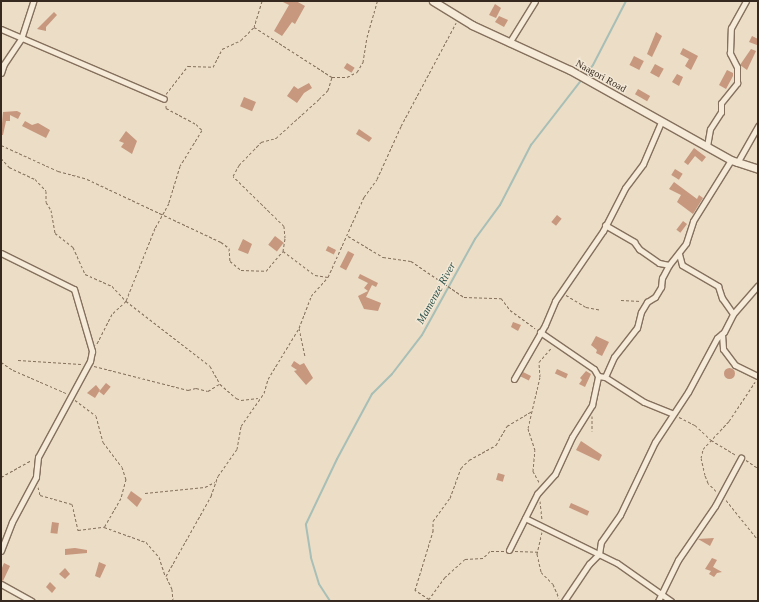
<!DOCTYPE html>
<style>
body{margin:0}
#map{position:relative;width:759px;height:602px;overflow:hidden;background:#ebddc6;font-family:Georgia,serif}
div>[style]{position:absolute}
.stream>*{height:2px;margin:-1px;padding:0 1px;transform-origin:1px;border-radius:1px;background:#a7bfb6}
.building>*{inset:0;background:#c7977e;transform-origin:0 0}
.round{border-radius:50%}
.path>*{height:1px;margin-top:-0.5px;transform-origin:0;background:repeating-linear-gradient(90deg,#85705d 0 3px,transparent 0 5px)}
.roads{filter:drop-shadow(1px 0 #85705d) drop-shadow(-1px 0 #85705d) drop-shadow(0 1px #85705d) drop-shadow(0 -1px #85705d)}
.street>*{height:5px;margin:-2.5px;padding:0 2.5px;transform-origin:2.5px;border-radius:2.5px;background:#f6ebd9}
.secondary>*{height:7px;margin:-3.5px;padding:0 3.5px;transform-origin:3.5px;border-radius:3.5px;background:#f6ebd9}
span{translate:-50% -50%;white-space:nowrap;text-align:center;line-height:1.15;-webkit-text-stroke:3px #f3e8d5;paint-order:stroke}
.street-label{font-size:10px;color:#362920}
.water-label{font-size:11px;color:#305550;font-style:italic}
.frame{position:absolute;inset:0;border:2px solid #362920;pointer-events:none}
</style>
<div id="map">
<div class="stream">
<i style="left:330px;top:601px;width:20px;rotate:-123deg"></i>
<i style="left:319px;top:584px;width:28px;rotate:-107deg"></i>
<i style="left:311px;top:557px;width:33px;rotate:-99deg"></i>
<i style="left:306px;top:524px;width:72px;rotate:-64.5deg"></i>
<i style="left:337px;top:459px;width:74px;rotate:-61.7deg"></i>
<i style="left:372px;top:394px;width:28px;rotate:-45deg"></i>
<i style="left:392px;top:374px;width:49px;rotate:-52.4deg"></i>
<i style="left:422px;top:335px;width:110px;rotate:-61.1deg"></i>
<i style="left:475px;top:239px;width:42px;rotate:-53.7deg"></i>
<i style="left:500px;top:205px;width:68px;rotate:-62.7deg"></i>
<i style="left:531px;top:145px;width:101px;rotate:-52.2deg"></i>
<i style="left:593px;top:65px;width:72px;rotate:-62.7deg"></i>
</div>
<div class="building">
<i style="clip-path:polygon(281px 1px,296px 1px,305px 6px,295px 24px,292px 22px,282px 36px,274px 31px,289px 5px)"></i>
<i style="clip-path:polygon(495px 4px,501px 8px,496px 18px,489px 15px)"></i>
<i style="clip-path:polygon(54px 12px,57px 15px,46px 27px,46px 31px,37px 29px)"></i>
<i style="clip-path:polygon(499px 16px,508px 20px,504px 27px,495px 22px)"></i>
<i style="clip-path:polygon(656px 32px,662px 36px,652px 57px,647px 54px)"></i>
<i style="clip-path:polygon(752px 36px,758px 39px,757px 45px,749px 42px)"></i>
<i style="clip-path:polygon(683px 48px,698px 56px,691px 70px,685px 66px,689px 59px,680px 54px)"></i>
<i style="clip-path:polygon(751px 49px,756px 51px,747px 70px,740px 65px)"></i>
<i style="left:634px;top:56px;width:11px;height:10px;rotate:27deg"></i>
<i style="left:347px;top:63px;width:9px;height:6px;rotate:32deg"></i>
<i style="left:655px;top:64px;width:10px;height:10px;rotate:29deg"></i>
<i style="clip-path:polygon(727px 70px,733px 73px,733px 76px,726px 89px,719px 85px)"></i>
<i style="clip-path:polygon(677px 74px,683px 77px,679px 86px,672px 82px)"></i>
<i style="clip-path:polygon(309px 83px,312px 88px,304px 93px,297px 103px,287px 96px,294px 86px,298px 89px)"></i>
<i style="left:638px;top:89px;width:14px;height:6px;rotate:30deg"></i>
<i style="left:244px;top:97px;width:13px;height:10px;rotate:23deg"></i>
<i style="clip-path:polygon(17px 111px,21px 113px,18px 119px,10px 115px,10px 121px,6px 121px,3px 135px,1px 135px,3px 112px)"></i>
<i style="clip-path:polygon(25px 121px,32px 125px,38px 123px,50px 130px,46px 138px,22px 126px)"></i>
<i style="clip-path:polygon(359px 129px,372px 138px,369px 142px,356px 134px)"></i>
<i style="clip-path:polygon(126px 131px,137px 141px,132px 154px,121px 147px,124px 143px,119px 141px)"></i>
<i style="clip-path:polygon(694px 148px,706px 157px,702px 162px,695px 156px,688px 165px,684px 162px)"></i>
<i style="left:675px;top:169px;width:9px;height:7px;rotate:32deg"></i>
<i style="clip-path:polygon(674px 182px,697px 199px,699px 195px,703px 198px,693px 214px,677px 202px,681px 195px,669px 189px)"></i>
<i style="left:557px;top:215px;width:6px;height:9px;rotate:39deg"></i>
<i style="left:683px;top:221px;width:5px;height:11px;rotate:37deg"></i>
<i style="left:275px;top:236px;width:11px;height:11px;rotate:38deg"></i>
<i style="clip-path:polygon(243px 239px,252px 244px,248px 254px,238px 250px)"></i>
<i style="left:328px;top:246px;width:9px;height:5px;rotate:27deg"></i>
<i style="left:348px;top:251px;width:7px;height:18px;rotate:27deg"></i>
<i style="clip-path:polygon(360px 274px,378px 283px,376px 287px,372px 285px,366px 297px,381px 303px,378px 311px,364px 309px,358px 296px,368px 291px,364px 288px,368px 283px,358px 278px)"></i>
<i style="clip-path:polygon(513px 322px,521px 325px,518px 331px,511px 327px)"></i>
<i style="clip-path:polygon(596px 336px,609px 342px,602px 356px,596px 353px,597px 350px,591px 345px)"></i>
<i style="clip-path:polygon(294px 361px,300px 365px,304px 363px,313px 378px,306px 385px,294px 371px,297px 370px,291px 366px)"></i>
<i class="round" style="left:723.5px;top:367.5px;width:11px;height:11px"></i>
<i style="left:557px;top:369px;width:12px;height:5px;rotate:24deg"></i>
<i style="clip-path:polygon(586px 371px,591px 374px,585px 387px,579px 384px,582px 380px,580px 378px)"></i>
<i style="left:523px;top:372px;width:9px;height:5px;rotate:27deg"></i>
<i style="left:106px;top:383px;width:6px;height:11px;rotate:39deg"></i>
<i style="clip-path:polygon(96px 385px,100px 390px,95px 398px,87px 393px)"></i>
<i style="clip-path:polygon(581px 441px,602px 455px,599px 461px,576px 450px)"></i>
<i style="left:498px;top:473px;width:7px;height:7px;rotate:16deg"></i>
<i style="clip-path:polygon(131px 491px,142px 499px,137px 507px,127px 498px)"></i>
<i style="left:571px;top:503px;width:20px;height:5px;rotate:24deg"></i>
<i style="left:52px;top:522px;width:7px;height:11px;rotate:8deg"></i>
<i style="clip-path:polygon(714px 538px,710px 546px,698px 539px)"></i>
<i style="clip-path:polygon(75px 548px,87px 550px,87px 553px,65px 555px,65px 549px)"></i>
<i style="clip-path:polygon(712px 558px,717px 560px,713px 567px,722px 572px,717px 573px,714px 577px,709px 574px,711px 571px,705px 569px)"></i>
<i style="clip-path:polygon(99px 562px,106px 565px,100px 578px,95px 576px)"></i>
<i style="clip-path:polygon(4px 563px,10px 566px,3px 581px,1px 580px,1px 570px)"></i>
<i style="clip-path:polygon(65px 568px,70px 574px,65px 579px,59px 574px)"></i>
<i style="clip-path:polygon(50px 582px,56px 588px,52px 593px,46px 587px)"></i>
</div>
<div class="path">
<i style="left:262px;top:1px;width:27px;rotate:107deg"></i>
<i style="left:254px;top:27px;width:93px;rotate:32.7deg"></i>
<i style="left:332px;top:77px;width:15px"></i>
<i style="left:347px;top:77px;width:11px;rotate:-27deg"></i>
<i style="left:357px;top:72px;width:12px;rotate:-59deg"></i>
<i style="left:363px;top:62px;width:25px;rotate:-81deg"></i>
<i style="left:367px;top:37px;width:37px;rotate:-74deg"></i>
<i style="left:166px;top:94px;width:36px;rotate:-52deg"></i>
<i style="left:188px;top:66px;width:25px;rotate:2deg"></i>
<i style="left:213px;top:67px;width:20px;rotate:-63deg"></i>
<i style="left:222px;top:49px;width:21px;rotate:-25deg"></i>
<i style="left:241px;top:40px;width:18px;rotate:-45deg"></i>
<i style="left:166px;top:105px;width:3px;rotate:90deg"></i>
<i style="left:166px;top:108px;width:34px;rotate:28deg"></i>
<i style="left:196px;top:124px;width:8px;rotate:45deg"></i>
<i style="left:202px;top:130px;width:42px;rotate:121.4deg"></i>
<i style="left:180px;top:166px;width:39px;rotate:107deg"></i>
<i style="left:169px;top:203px;width:29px;rotate:119deg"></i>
<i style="left:155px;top:228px;width:79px;rotate:111.7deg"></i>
<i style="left:126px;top:301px;width:106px;rotate:37.7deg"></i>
<i style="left:210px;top:366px;width:21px;rotate:61deg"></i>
<i style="left:220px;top:384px;width:21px;rotate:41deg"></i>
<i style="left:236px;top:398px;width:5px;rotate:22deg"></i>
<i style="left:241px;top:400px;width:17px;rotate:-7deg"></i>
<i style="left:1px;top:145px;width:63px;rotate:24.5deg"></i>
<i style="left:58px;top:171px;width:30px;rotate:15deg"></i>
<i style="left:87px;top:179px;width:148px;rotate:25.2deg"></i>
<i style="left:221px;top:242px;width:10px;rotate:37deg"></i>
<i style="left:229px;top:248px;width:13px;rotate:86deg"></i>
<i style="left:230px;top:261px;width:14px;rotate:39deg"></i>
<i style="left:241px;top:270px;width:25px;rotate:2deg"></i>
<i style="left:266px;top:271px;width:26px;rotate:-50deg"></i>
<i style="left:283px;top:251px;width:40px;rotate:37deg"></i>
<i style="left:315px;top:275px;width:13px;rotate:9deg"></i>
<i style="left:1px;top:158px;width:12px;rotate:48deg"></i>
<i style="left:9px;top:167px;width:29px;rotate:25deg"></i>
<i style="left:35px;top:179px;width:16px;rotate:47deg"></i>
<i style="left:46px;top:191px;width:11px;rotate:90deg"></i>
<i style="left:46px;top:202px;width:9px;rotate:58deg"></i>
<i style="left:51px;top:210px;width:23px;rotate:80deg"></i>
<i style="left:55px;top:233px;width:23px;rotate:38deg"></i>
<i style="left:73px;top:247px;width:30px;rotate:66deg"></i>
<i style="left:85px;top:274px;width:30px;rotate:24deg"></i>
<i style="left:112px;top:286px;width:21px;rotate:47deg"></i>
<i style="left:126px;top:301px;width:19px;rotate:137deg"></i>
<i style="left:112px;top:314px;width:35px;rotate:117deg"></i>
<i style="left:348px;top:236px;width:41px;rotate:31deg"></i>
<i style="left:383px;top:257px;width:28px;rotate:8deg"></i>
<i style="left:411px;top:261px;width:64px;rotate:34.2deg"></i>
<i style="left:464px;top:297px;width:37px;rotate:2deg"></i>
<i style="left:501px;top:298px;width:15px;rotate:53deg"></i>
<i style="left:510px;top:310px;width:31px;rotate:36deg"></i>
<i style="left:283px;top:251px;width:13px;rotate:-81deg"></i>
<i style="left:285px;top:238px;width:12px;rotate:-95deg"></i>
<i style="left:284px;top:226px;width:71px;rotate:-135.6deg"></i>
<i style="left:233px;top:176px;width:13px;rotate:-61deg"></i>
<i style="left:239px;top:165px;width:32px;rotate:-46deg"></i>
<i style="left:261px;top:142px;width:16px;rotate:-15deg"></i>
<i style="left:276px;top:138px;width:58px;rotate:-42.2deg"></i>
<i style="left:319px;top:99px;width:13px;rotate:-45deg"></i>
<i style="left:328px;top:90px;width:14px;rotate:-73deg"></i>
<i style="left:566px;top:295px;width:23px;rotate:31deg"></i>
<i style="left:586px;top:307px;width:15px;rotate:11deg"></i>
<i style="left:621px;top:300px;width:20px;rotate:3deg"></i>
<i style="left:299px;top:328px;width:30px;rotate:78deg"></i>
<i style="left:18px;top:360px;width:63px;rotate:3.6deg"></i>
<i style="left:1px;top:362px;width:14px;rotate:34deg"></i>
<i style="left:13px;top:370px;width:58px;rotate:23.5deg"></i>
<i style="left:94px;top:366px;width:97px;rotate:14.3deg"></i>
<i style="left:188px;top:390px;width:8px;rotate:-14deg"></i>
<i style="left:196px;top:388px;width:12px;rotate:14deg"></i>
<i style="left:208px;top:391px;width:13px;rotate:-32deg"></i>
<i style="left:75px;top:400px;width:26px;rotate:37deg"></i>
<i style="left:96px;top:416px;width:27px;rotate:75deg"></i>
<i style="left:103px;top:442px;width:31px;rotate:53deg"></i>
<i style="left:122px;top:467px;width:13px;rotate:72deg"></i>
<i style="left:126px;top:479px;width:20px;rotate:105deg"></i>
<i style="left:121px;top:498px;width:34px;rotate:120deg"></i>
<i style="left:592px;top:416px;width:15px;rotate:90deg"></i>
<i style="left:679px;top:417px;width:18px;rotate:27deg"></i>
<i style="left:695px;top:425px;width:22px;rotate:43deg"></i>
<i style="left:711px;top:440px;width:29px;rotate:31deg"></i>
<i style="left:746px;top:460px;width:14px;rotate:34deg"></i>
<i style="left:1px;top:477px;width:35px;rotate:-29deg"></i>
<i style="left:539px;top:482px;width:13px;rotate:-119deg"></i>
<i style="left:533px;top:471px;width:21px;rotate:-85deg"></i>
<i style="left:535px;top:450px;width:23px;rotate:-108deg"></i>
<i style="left:528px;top:428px;width:52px;rotate:-76.8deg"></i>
<i style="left:540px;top:377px;width:15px;rotate:-94deg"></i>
<i style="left:539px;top:362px;width:18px;rotate:-49deg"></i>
<i style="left:38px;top:487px;width:8px;rotate:76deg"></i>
<i style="left:40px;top:495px;width:33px;rotate:16deg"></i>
<i style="left:72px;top:504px;width:27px;rotate:77deg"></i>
<i style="left:78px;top:530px;width:26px;rotate:-7deg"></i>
<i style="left:104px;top:527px;width:45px;rotate:19.7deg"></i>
<i style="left:146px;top:542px;width:20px;rotate:49deg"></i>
<i style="left:159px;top:557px;width:20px;rotate:72deg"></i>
<i style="left:716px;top:491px;width:11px;rotate:-135deg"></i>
<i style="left:708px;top:483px;width:9px;rotate:-111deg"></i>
<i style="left:705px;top:475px;width:17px;rotate:-103deg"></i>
<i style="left:701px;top:458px;width:9px;rotate:-77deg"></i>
<i style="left:703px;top:449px;width:38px;rotate:-47deg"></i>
<i style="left:729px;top:421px;width:47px;rotate:-56.3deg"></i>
<i style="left:145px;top:493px;width:60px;rotate:-5.7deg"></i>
<i style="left:205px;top:487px;width:11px;rotate:-27deg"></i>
<i style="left:726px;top:500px;width:51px;rotate:51.3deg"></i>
<i style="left:540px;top:501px;width:18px;rotate:84deg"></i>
<i style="left:542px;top:532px;width:23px;rotate:103deg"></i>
<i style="left:537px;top:554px;width:18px;rotate:77deg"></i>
<i style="left:541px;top:572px;width:17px;rotate:45deg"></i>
<i style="left:553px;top:584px;width:15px;rotate:67deg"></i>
<i style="left:504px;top:551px;width:14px;rotate:180deg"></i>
<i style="left:490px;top:551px;width:10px;rotate:135deg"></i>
<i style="left:483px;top:558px;width:18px;rotate:177deg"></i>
<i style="left:465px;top:559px;width:27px;rotate:138deg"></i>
<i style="left:445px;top:577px;width:27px;rotate:126deg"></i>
<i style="left:429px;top:599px;width:17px;rotate:-147deg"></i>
<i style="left:415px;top:590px;width:62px;rotate:-73deg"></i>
<i style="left:433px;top:531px;width:10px;rotate:-90deg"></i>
<i style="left:433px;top:521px;width:29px;rotate:-54deg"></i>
<i style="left:450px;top:498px;width:32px;rotate:-70deg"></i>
<i style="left:461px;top:468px;width:11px;rotate:-45deg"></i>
<i style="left:469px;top:460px;width:31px;rotate:-29deg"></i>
<i style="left:496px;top:445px;width:22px;rotate:-60deg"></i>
<i style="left:507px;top:426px;width:29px;rotate:-31deg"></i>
<i style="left:515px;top:551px;width:23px;rotate:2deg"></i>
<i style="left:173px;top:601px;width:12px;rotate:-95deg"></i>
<i style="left:172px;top:589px;width:14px;rotate:-115deg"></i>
<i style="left:166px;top:576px;width:92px;rotate:-60.6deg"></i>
<i style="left:211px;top:496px;width:21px;rotate:-71deg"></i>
<i style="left:218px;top:476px;width:33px;rotate:-55deg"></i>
<i style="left:237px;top:449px;width:23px;rotate:-80deg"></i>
<i style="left:241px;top:426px;width:40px;rotate:-55.1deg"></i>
<i style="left:264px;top:393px;width:15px;rotate:-74deg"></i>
<i style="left:268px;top:379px;width:60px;rotate:-58.7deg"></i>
<i style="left:299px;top:328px;width:34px;rotate:-69deg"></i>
<i style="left:311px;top:296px;width:25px;rotate:-48deg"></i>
<i style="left:328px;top:277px;width:88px;rotate:-65.8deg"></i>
<i style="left:364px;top:197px;width:22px;rotate:-54deg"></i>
<i style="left:377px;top:179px;width:58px;rotate:-65.6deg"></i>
<i style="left:401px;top:126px;width:117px;rotate:-61.9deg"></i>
</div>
<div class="roads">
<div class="street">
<i style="left:1px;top:29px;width:177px;rotate:23.2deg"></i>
<i style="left:509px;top:43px;width:49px;rotate:-58.2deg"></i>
<i style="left:1px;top:73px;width:9px;rotate:-72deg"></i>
<i style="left:4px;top:64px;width:30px;rotate:-56deg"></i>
<i style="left:21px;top:39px;width:40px;rotate:-72deg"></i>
<i style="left:707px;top:146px;width:17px;rotate:-80deg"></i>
<i style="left:710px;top:129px;width:20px;rotate:-57deg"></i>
<i style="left:721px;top:112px;width:9px;rotate:-90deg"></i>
<i style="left:721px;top:103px;width:26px;rotate:-51deg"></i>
<i style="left:737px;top:83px;width:16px;rotate:-90deg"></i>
<i style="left:737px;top:67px;width:16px;rotate:-117deg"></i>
<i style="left:730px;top:53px;width:25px;rotate:-88deg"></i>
<i style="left:731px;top:28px;width:31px;rotate:-61deg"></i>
<i style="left:737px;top:163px;width:43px;rotate:-60.4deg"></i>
<i style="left:605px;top:225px;width:34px;rotate:30deg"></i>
<i style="left:634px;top:242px;width:9px;rotate:54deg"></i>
<i style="left:639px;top:249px;width:24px;rotate:35deg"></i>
<i style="left:659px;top:263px;width:10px;rotate:11deg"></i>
<i style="left:669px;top:265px;width:28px;rotate:-52deg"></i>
<i style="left:686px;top:243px;width:23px;rotate:-72deg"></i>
<i style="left:693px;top:221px;width:72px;rotate:-58.1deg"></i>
<i style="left:1px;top:253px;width:81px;rotate:26.3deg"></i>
<i style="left:74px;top:289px;width:65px;rotate:73.8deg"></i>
<i style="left:92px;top:351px;width:10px;rotate:101deg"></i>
<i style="left:90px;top:361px;width:109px;rotate:118.4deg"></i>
<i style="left:38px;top:457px;width:20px;rotate:96deg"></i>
<i style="left:36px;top:477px;width:51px;rotate:118.1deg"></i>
<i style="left:12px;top:522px;width:31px;rotate:111deg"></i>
<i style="left:679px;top:254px;width:11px;rotate:75deg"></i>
<i style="left:682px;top:265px;width:42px;rotate:30.3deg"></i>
<i style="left:718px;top:286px;width:13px;rotate:72deg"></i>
<i style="left:722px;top:298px;width:19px;rotate:55deg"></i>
<i style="left:540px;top:332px;width:65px;rotate:34.4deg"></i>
<i style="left:594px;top:369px;width:8px;rotate:60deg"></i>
<i style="left:598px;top:376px;width:7px;rotate:8deg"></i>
<i style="left:605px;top:377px;width:22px;rotate:-66deg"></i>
<i style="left:614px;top:357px;width:37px;rotate:-52deg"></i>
<i style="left:637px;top:328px;width:16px;rotate:-76deg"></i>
<i style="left:641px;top:312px;width:12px;rotate:-59deg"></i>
<i style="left:647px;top:302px;width:9px;rotate:-32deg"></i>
<i style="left:655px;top:297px;width:12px;rotate:-59deg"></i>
<i style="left:661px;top:287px;width:9px;rotate:-84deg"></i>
<i style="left:662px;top:278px;width:15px;rotate:-62deg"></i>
<i style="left:722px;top:334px;width:15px;rotate:86deg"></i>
<i style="left:723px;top:349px;width:20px;rotate:53deg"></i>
<i style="left:735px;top:365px;width:25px;rotate:26deg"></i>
<i style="left:605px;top:377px;width:46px;rotate:32.7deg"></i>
<i style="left:644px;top:402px;width:31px;rotate:22deg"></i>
<i style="left:514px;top:379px;width:62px;rotate:-60.1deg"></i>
<i style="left:545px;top:325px;width:26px;rotate:-67deg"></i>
<i style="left:555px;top:301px;width:85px;rotate:-55.6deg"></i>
<i style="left:603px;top:231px;width:48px;rotate:-62.9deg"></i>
<i style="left:625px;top:188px;width:30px;rotate:-53deg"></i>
<i style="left:643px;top:164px;width:46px;rotate:-66.8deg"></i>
<i style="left:525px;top:518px;width:102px;rotate:26.1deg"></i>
<i style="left:617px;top:563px;width:66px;rotate:35.1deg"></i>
<i style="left:509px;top:550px;width:63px;rotate:-63.4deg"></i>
<i style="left:537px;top:494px;width:27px;rotate:-48deg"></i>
<i style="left:555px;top:474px;width:41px;rotate:-65.3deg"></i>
<i style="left:572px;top:437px;width:38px;rotate:-58deg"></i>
<i style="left:592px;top:405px;width:30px;rotate:-78deg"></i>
<i style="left:1px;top:584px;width:35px;rotate:29deg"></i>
<i style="left:564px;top:601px;width:45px;rotate:-56deg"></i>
<i style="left:589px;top:564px;width:14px;rotate:-45deg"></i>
<i style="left:599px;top:554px;width:12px;rotate:-81deg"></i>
<i style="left:601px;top:542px;width:33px;rotate:-55deg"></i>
<i style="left:620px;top:515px;width:81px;rotate:-64.4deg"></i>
<i style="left:655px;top:442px;width:60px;rotate:-56.6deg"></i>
<i style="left:688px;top:392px;width:61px;rotate:-61.8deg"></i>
<i style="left:717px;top:338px;width:9px;rotate:-41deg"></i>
<i style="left:724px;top:332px;width:20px;rotate:-63deg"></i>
<i style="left:733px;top:314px;width:38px;rotate:-49deg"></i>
<i style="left:658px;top:601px;width:46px;rotate:-64deg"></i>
<i style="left:678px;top:560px;width:65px;rotate:-55.6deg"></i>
<i style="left:715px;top:506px;width:55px;rotate:-61.6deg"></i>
</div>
<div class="secondary">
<i style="left:433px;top:1px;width:46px;rotate:31.6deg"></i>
<i style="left:472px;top:25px;width:108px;rotate:24.7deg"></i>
<i style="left:570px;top:70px;width:184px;rotate:29.2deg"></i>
<i style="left:731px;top:160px;width:28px;rotate:18deg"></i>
</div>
</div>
<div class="street-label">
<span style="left:601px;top:76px;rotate:29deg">Naagori Road</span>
</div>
<div class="water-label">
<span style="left:436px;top:293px;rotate:-61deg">Mamenze River</span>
</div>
<div class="frame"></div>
</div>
